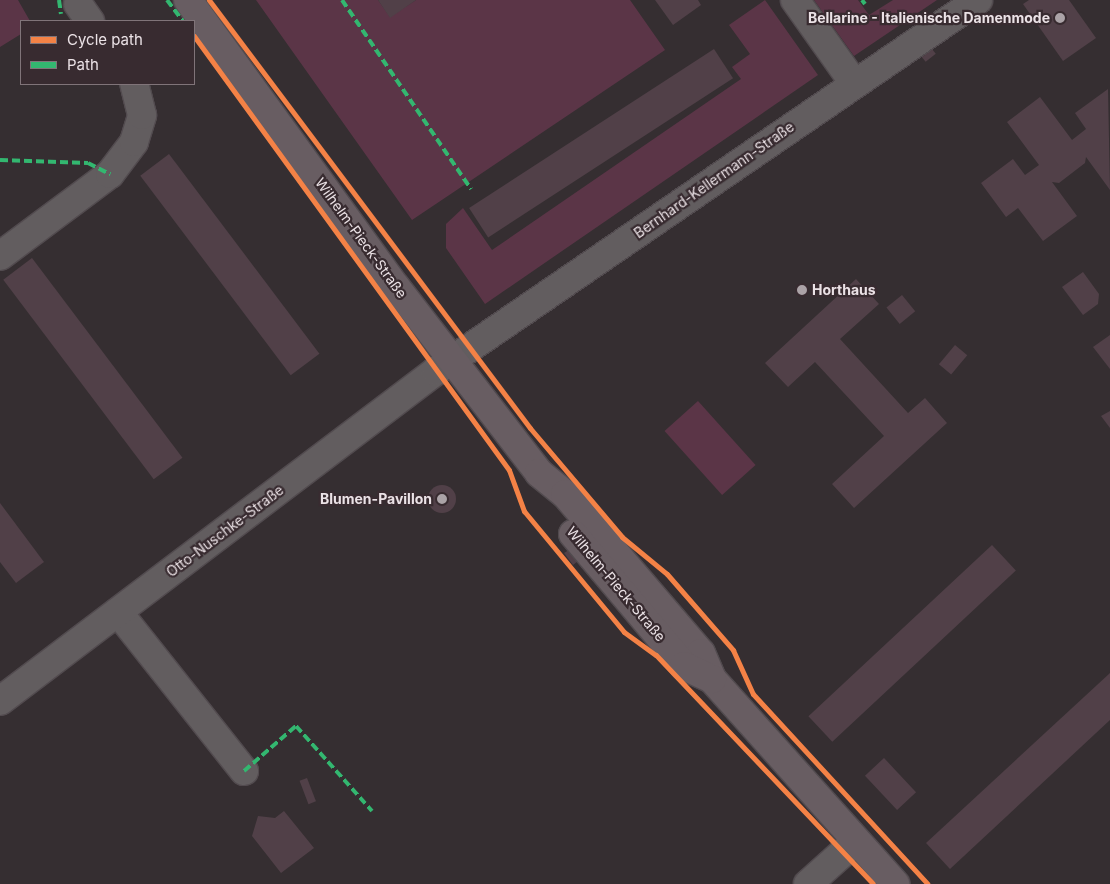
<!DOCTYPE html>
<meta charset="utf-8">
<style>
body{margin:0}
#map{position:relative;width:1110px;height:884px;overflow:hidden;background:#352e31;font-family:Inter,sans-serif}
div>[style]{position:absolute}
.green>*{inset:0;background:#5b3547;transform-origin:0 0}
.building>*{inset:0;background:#514048;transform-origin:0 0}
.round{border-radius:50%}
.roads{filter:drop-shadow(1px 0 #524b4f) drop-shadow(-1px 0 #524b4f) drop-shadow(0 1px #524b4f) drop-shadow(0 -1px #524b4f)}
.minor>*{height:28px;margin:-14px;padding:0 14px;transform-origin:14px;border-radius:14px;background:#625d5f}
.major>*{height:28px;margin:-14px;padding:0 14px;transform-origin:14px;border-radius:14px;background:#685d62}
.quiet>*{height:4px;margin-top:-2px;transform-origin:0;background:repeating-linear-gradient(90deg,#33b770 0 8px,transparent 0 12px)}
.cycleway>*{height:5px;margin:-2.5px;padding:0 2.5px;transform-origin:2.5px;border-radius:2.5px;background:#f48246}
.dots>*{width:14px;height:14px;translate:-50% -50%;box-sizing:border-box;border:2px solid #382b30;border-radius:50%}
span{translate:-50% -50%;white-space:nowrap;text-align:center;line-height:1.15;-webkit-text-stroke:4.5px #382b30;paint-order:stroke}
.poi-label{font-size:14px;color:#ebe2e6;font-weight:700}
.right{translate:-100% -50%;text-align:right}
.left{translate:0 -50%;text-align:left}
.street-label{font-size:14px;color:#ebe2e6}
.legend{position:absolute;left:20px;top:20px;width:175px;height:65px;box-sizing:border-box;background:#382b30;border:1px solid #807479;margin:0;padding:6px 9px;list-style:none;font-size:15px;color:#ebe2e6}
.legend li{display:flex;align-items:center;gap:10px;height:25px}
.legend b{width:25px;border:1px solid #807479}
</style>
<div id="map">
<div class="green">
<i style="clip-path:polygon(0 0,18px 0,30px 21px,21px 21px,21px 34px,0 47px)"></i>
<i style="clip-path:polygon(256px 0,378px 0,390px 17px,416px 0,630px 0,665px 50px,412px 220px)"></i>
<i style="clip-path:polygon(765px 0,818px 75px,485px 304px,446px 248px,446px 224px,463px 208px,492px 250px,741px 79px,732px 67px,750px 54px,729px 25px)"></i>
<i style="clip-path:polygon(814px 0,858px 0,869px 15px,893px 0,937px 0,854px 56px)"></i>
<i style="left:698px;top:401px;width:86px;height:45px;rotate:48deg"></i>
</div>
<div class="building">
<i style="clip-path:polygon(378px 0,416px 0,390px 18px)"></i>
<i style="clip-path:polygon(655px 0,698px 0,701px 5px,673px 25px)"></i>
<i style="clip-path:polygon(1029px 0,1069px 0,1096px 38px,1063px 61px,1023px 4px)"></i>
<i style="left:714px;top:49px;width:35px;height:292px;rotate:57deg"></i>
<i style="left:932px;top:49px;width:6px;height:13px;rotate:51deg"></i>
<i style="clip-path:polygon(1108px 89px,1110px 190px,1086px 157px,1085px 163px,1059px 183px,1052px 182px,1077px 216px,1043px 241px,1018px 208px,1006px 217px,981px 183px,1013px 159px,1025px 175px,1039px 165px,1007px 122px,1040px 97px,1072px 140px,1086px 129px,1075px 113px)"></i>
<i style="left:169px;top:154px;width:250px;height:36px;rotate:53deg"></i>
<i style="left:32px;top:258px;width:250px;height:36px;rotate:53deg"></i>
<i style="clip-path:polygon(1083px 272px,1099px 294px,1098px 304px,1083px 315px,1062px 287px)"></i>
<i style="clip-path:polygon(856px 279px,879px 304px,840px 339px,908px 413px,925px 398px,947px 423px,854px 508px,832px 484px,884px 436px,815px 362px,788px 387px,765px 363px)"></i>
<i style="left:902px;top:295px;width:21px;height:20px;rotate:51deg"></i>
<i style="clip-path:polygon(1110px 335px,1110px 369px,1093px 347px)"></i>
<i style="left:955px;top:345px;width:16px;height:25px;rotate:40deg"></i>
<i style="clip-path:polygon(1110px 411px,1110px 428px,1101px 416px)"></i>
<i class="round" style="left:428px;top:485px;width:28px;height:28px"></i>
<i style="clip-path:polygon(0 503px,44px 562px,16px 583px,0 562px)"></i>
<i style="left:992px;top:545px;width:35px;height:251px;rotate:47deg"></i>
<i style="clip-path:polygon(569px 550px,578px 561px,573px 565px,564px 553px)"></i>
<i style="clip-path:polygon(1110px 673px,1110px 720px,950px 869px,926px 843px)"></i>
<i style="left:884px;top:758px;width:47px;height:26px;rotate:47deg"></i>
<i style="left:307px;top:778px;width:25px;height:8px;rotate:69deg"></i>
<i style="clip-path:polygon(284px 811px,314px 848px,281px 873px,252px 836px,258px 816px,275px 818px)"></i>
</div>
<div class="roads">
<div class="minor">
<i style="left:795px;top:0;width:102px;rotate:54.6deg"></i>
<i style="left:78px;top:4px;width:21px;rotate:55deg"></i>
<i style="left:0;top:256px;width:137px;rotate:-36.7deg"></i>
<i style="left:110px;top:174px;width:40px;rotate:-53deg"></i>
<i style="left:134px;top:142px;width:28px;rotate:-73deg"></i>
<i style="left:142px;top:115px;width:32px;rotate:-104deg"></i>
<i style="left:118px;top:612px;width:203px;rotate:51.6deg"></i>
<i style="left:0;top:701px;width:547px;rotate:-37.12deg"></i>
<i style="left:436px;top:371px;width:657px;rotate:-34.39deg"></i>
<i style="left:808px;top:884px;width:64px;rotate:-41.9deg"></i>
</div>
<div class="major">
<i style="left:188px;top:0;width:354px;rotate:54.1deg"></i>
<i style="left:396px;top:287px;width:235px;rotate:52.4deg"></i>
<i style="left:539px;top:473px;width:33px;rotate:39deg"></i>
<i style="left:565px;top:494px;width:209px;rotate:49.5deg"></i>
<i style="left:701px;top:653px;width:28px;rotate:67deg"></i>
<i style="left:712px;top:679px;width:275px;rotate:48.2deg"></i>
<i style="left:573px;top:534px;width:172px;rotate:49.9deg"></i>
<i style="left:684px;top:666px;width:31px;rotate:25deg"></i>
</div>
</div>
<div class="quiet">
<i style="left:59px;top:0;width:14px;rotate:82deg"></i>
<i style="left:167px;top:0;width:26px;rotate:53deg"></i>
<i style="left:342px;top:0;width:229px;rotate:55.7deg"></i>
<i style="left:862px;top:0;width:5px;rotate:53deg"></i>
<i style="left:0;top:160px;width:88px;rotate:2deg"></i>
<i style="left:88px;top:163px;width:25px;rotate:27deg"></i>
<i style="left:244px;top:771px;width:69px;rotate:-40.9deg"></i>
<i style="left:296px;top:726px;width:114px;rotate:48.2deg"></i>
</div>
<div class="cycleway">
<i style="left:209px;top:0;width:535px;rotate:53.13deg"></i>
<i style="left:530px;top:428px;width:143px;rotate:49.8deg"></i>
<i style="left:622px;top:537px;width:58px;rotate:39.4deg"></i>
<i style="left:667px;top:574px;width:101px;rotate:49deg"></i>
<i style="left:733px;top:650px;width:48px;rotate:65.6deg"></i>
<i style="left:753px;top:694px;width:258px;rotate:47.4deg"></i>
<i style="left:194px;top:36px;width:536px;rotate:54.03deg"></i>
<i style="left:509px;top:470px;width:44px;rotate:69.9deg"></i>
<i style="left:524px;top:511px;width:157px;rotate:50.4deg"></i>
<i style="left:624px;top:632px;width:39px;rotate:36deg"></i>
<i style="left:656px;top:655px;width:315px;rotate:46.5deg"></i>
</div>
<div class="dots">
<i style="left:1060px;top:18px;background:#aba3a7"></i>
<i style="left:802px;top:290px;background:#aba3a7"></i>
<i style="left:442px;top:499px;background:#aba3a7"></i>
</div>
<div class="poi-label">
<span class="right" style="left:1050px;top:18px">Bellarine - Italienische Damenmode</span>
<span class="left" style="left:812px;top:290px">Horthaus</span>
<span class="right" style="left:432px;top:499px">Blumen-Pavillon</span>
</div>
<div class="street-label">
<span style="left:714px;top:180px;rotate:-35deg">Bernhard-Kellermann-Straße</span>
<span style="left:361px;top:238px;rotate:54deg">Wilhelm-Pieck-Straße</span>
<span style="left:225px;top:531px;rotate:-37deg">Otto-Nuschke-Straße</span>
<span style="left:616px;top:584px;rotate:50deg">Wilhelm-Pieck-Straße</span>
</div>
<ul class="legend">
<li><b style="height:6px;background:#f48246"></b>Cycle path</li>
<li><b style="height:6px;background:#33b770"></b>Path</li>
</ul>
</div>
